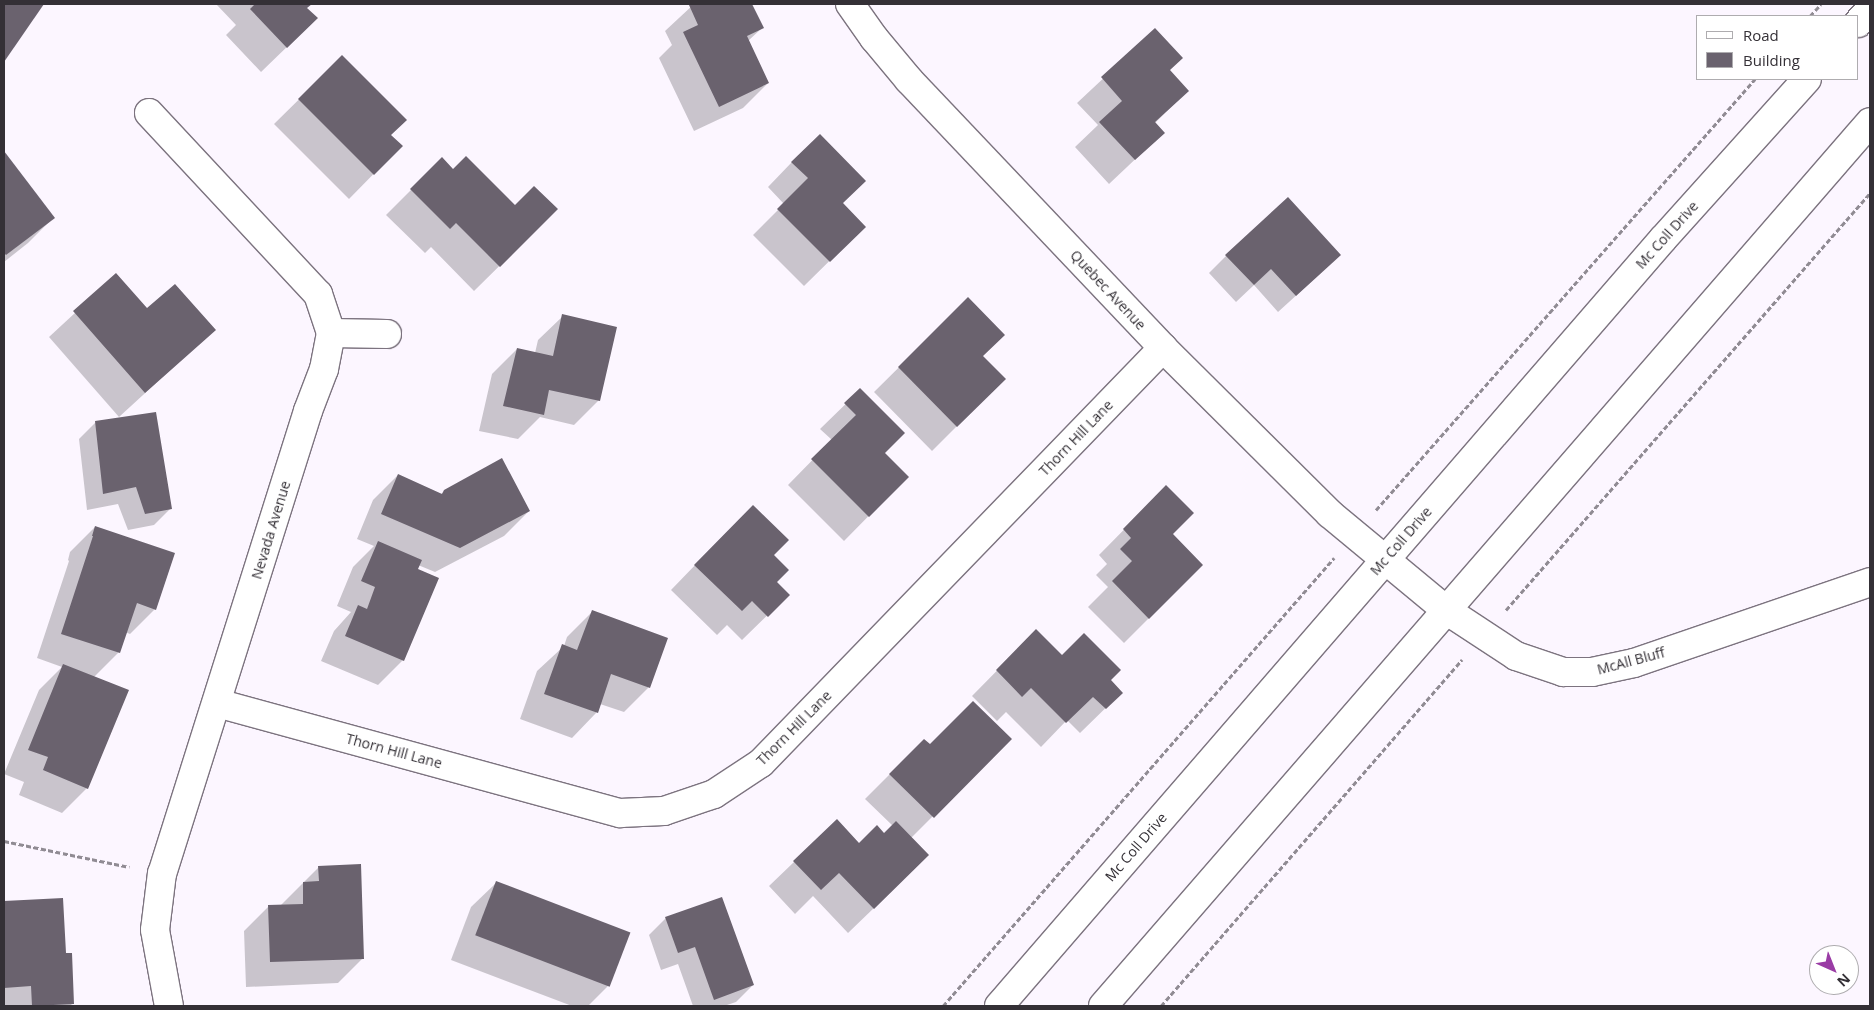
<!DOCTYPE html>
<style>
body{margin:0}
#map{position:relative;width:1874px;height:1010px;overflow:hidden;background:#fcf6ff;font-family:"Open Sans",sans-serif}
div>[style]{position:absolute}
.shadow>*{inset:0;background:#0003}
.building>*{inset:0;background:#6a626e;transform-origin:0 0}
.path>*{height:3px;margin-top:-1.5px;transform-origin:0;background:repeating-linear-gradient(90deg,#908b93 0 5px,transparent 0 7.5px)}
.roads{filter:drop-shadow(1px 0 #7c737f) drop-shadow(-1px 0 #7c737f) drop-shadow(0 1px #7c737f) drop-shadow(0 -1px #7c737f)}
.street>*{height:28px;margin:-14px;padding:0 14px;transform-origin:14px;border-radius:14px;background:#fff}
.secondary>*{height:28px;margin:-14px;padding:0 14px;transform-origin:14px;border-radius:14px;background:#fff}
span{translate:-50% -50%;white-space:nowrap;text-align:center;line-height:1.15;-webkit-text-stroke:5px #fff;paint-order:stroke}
.street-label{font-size:14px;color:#343036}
.frame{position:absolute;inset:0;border:5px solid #343036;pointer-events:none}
.legend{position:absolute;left:1696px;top:15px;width:162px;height:65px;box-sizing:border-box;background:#fff;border:1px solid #aeacaf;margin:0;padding:6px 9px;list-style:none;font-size:15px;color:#343036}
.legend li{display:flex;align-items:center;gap:10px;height:25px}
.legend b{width:25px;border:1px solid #aeacaf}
.north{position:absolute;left:1809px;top:945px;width:50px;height:50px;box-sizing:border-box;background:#fff;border:1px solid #aeacaf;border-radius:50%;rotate:136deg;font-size:14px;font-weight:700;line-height:20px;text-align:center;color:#343036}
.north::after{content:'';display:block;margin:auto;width:18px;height:22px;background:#9a3ca5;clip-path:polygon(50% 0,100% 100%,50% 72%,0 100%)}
</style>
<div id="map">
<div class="shadow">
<i style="clip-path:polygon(4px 4px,43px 4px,4px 60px)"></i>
<i style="clip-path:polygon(216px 4px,311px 4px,306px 8px,291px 43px,261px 72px,226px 35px,236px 25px)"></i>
<i style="clip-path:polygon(694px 4px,751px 4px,762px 28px,748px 41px,768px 83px,743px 108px,694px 131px,659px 58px,672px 45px,665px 31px)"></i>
<i style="clip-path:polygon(1155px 30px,1169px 70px,1187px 91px,1155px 123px,1163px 133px,1109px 184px,1075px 147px,1098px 125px,1077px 103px)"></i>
<i style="clip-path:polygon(342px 57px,390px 135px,401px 146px,349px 199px,274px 124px)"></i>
<i style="clip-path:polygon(4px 153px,53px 218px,28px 243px,4px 262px)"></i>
<i style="clip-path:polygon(442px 159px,453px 170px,515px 207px,557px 209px,474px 291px,431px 247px,425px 253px,386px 215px)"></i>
<i style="clip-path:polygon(792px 162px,842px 204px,864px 227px,804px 286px,753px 235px,784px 204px,768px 187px)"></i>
<i style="clip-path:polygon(1226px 256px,1322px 272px,1278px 312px,1254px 285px,1236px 302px,1209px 273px)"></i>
<i style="clip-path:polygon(116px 275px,147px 310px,214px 330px,119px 417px,49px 337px)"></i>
<i style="clip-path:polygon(968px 299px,982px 357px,1004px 379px,932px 451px,874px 392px)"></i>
<i style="clip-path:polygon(563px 316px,599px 400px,574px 425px,540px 417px,518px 439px,479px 431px,492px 374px,517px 349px,535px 353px,538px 340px)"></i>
<i style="clip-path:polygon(860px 390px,884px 453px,907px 477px,844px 541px,788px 485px,832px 440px,820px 429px)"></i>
<i style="clip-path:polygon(96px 422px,171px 508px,154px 525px,128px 530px,118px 504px,87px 510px,79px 439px)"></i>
<i style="clip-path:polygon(398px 475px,441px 494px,445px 491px,529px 511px,504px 536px,435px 572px,418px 565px,403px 660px,378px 685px,321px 661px,334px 631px,351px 612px,337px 606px,353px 567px,374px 546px,357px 539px,373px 500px)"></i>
<i style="clip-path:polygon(1166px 487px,1171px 534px,1202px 565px,1124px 643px,1088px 607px,1108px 587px,1096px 575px,1107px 564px,1099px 555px)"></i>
<i style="clip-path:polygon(95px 527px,155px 609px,130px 634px,125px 632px,119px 652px,93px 678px,87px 788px,62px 813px,19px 795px,24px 782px,4px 774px,39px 690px,62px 667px,37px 658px,69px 561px,68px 560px,70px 552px)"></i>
<i style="clip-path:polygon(728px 531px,772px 555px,775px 582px,788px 595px,742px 640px,727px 625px,717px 635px,671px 590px)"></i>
<i style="clip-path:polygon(592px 612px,666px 639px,648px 688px,624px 712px,600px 704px,596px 713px,572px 738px,520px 719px,537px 671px,564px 646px,567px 637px)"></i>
<i style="clip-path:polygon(1036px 631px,1062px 657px,1109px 680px,1121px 693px,1080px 733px,1067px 720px,1041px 747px,1006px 712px,997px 721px,972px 696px)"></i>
<i style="clip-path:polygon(1010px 739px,911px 838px,903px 880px,848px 933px,813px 896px,795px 914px,769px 886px,794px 862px,859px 844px,884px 834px,893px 826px,865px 799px,924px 740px,930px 746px)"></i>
<i style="clip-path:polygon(319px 867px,363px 958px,338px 983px,246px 987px,244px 931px,269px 906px,280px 906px)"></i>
<i style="clip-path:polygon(496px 883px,628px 934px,608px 986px,588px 1006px,572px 1006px,451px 960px,471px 907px)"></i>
<i style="clip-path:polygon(62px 899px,65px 955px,72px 1004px,70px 1006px,4px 1006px,4px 902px)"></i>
<i style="clip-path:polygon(666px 918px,753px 985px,736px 1002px,724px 1006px,693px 1006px,678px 964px,661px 970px,649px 935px)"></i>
</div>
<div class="building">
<i style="clip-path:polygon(4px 4px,44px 4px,4px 62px)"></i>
<i style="clip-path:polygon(255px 4px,312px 4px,307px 8px,318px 18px,287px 48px,250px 9px)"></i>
<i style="clip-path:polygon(691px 4px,752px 4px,764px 28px,747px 36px,769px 83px,719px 107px,683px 32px,698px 25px,689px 5px)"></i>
<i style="clip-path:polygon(1155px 28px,1183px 58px,1170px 70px,1189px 91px,1155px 122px,1165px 133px,1135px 160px,1099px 122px,1122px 101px,1101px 77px)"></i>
<i style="clip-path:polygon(342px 55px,407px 120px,391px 135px,403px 146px,374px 175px,298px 99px)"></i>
<i style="clip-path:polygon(820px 134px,866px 181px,843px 203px,866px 227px,830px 262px,777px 209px,808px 178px,791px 162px)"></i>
<i style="clip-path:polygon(4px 151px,55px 218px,6px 255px,4px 253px)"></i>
<i style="clip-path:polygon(466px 156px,515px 205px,534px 186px,558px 209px,500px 267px,456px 223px,450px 229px,410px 189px,442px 157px,453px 169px)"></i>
<i style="clip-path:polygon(1288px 197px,1341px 255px,1296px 296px,1271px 269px,1254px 285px,1225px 255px)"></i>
<i style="clip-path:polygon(116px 273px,147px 308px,175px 284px,216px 330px,145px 393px,73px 311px)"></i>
<i style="clip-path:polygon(968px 297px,1005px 335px,983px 356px,1006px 379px,957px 427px,898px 367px)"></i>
<i style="clip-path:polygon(562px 314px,617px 327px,600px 401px,549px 390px,544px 415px,503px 406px,517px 348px,553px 356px)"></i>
<i style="clip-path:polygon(860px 388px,905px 433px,885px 453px,909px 477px,869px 517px,811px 459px,856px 415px,844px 403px)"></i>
<i style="clip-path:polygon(156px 412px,172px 509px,145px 514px,136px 487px,103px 494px,95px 421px)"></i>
<i style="clip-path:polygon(502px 458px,530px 511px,460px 548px,381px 514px,398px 474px,442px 494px,444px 490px)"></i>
<i style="clip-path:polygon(1166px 485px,1194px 513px,1173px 534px,1203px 565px,1149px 619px,1112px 581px,1132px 561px,1120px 549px,1131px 538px,1123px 529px)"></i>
<i style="clip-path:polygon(753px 505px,789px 540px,774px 555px,789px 570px,777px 582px,790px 595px,768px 617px,752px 601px,742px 611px,694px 565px)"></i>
<i style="clip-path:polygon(95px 526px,175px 553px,156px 610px,137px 603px,120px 653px,61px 634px,93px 536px,92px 536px)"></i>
<i style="clip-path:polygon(378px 541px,422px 560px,418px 569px,439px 578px,404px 661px,345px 636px,358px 605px,367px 609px,375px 587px,361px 581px)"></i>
<i style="clip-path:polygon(592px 610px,668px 638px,650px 688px,611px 674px,598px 713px,544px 694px,562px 644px,577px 650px)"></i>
<i style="clip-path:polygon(1036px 629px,1062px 655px,1084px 633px,1121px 670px,1111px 680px,1123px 693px,1106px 709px,1093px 697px,1066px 723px,1031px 688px,1022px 697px,996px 670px)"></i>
<i style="clip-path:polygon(63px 664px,129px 690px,88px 789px,43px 770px,48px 757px,28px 750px)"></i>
<i style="clip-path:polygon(973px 701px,1012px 739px,934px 818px,889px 774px,924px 739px,930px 744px)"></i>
<i style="clip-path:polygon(837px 819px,859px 843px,877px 825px,884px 833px,896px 821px,929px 855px,874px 909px,839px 873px,821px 890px,793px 861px)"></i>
<i style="clip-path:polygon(361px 864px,364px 959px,270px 962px,268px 905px,303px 904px,303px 882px,319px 881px,318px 866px)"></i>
<i style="left:496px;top:881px;width:144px;height:58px;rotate:21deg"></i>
<i style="clip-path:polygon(722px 897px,754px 985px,714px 1000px,695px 947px,678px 953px,665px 917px)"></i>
<i style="clip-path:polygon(63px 898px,66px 953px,72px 953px,74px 1004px,32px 1006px,31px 986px,4px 988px,4px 901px)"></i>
</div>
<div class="path">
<i style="left:1810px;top:16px;width:16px;rotate:-47deg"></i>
<i style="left:1376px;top:510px;width:574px;rotate:-48.67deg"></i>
<i style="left:1506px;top:610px;width:554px;rotate:-48.88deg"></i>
<i style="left:4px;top:841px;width:128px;rotate:11.7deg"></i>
<i style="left:943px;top:1006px;width:595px;rotate:-48.89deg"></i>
<i style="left:1161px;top:1006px;width:459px;rotate:-49deg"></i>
</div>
<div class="roads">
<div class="street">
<i style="left:850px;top:4px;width:42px;rotate:54.8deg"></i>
<i style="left:874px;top:38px;width:55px;rotate:50.2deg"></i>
<i style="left:909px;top:80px;width:369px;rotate:46.5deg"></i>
<i style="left:1163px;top:348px;width:235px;rotate:44.8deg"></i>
<i style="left:1330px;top:514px;width:151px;rotate:39.6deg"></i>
<i style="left:1446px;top:610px;width:84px;rotate:33.3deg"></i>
<i style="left:1516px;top:656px;width:50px;rotate:18.8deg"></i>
<i style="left:1563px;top:672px;width:29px"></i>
<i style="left:1592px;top:672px;width:43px;rotate:-12.1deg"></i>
<i style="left:1634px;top:663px;width:250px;rotate:-18.9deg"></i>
<i style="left:149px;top:113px;width:248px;rotate:47deg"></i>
<i style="left:318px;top:294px;width:41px;rotate:71.6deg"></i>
<i style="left:331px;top:333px;width:37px;rotate:101deg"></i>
<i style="left:324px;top:369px;width:45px;rotate:110.9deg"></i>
<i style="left:308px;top:411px;width:485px;rotate:107.5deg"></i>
<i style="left:162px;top:873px;width:57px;rotate:97deg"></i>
<i style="left:155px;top:930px;width:77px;rotate:79.6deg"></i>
<i style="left:331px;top:333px;width:56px;rotate:1deg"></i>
<i style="left:217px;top:703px;width:418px;rotate:15.3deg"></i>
<i style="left:620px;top:813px;width:44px;rotate:-2.6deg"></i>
<i style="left:664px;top:811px;width:53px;rotate:-18.8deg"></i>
<i style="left:714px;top:794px;width:56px;rotate:-33.4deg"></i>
<i style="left:761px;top:763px;width:578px;rotate:-45.91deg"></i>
</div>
<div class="secondary">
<i style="left:1858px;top:23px;width:18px;rotate:-49deg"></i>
<i style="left:999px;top:1006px;width:1014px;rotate:-49.12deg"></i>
<i style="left:1663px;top:239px;width:215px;rotate:-48deg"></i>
<i style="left:1103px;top:1006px;width:1170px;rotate:-49.05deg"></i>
</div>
</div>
<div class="street-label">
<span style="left:1667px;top:235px;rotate:-48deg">Mc Coll Drive</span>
<span style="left:1108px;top:290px;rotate:47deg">Quebec Avenue</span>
<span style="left:1076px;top:438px;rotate:-46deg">Thorn Hill Lane</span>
<span style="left:271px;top:530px;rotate:-73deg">Nevada Avenue</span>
<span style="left:1401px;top:541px;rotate:-49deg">Mc Coll Drive</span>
<span style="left:1631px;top:661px;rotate:-15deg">McAll Bluff</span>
<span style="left:794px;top:728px;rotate:-45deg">Thorn Hill Lane</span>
<span style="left:394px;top:751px;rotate:15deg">Thorn Hill Lane</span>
<span style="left:1136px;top:847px;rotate:-49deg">Mc Coll Drive</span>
</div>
<div class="frame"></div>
<ul class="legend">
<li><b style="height:6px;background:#fff"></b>Road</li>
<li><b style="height:14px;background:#6a626e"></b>Building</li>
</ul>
<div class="north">N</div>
</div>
